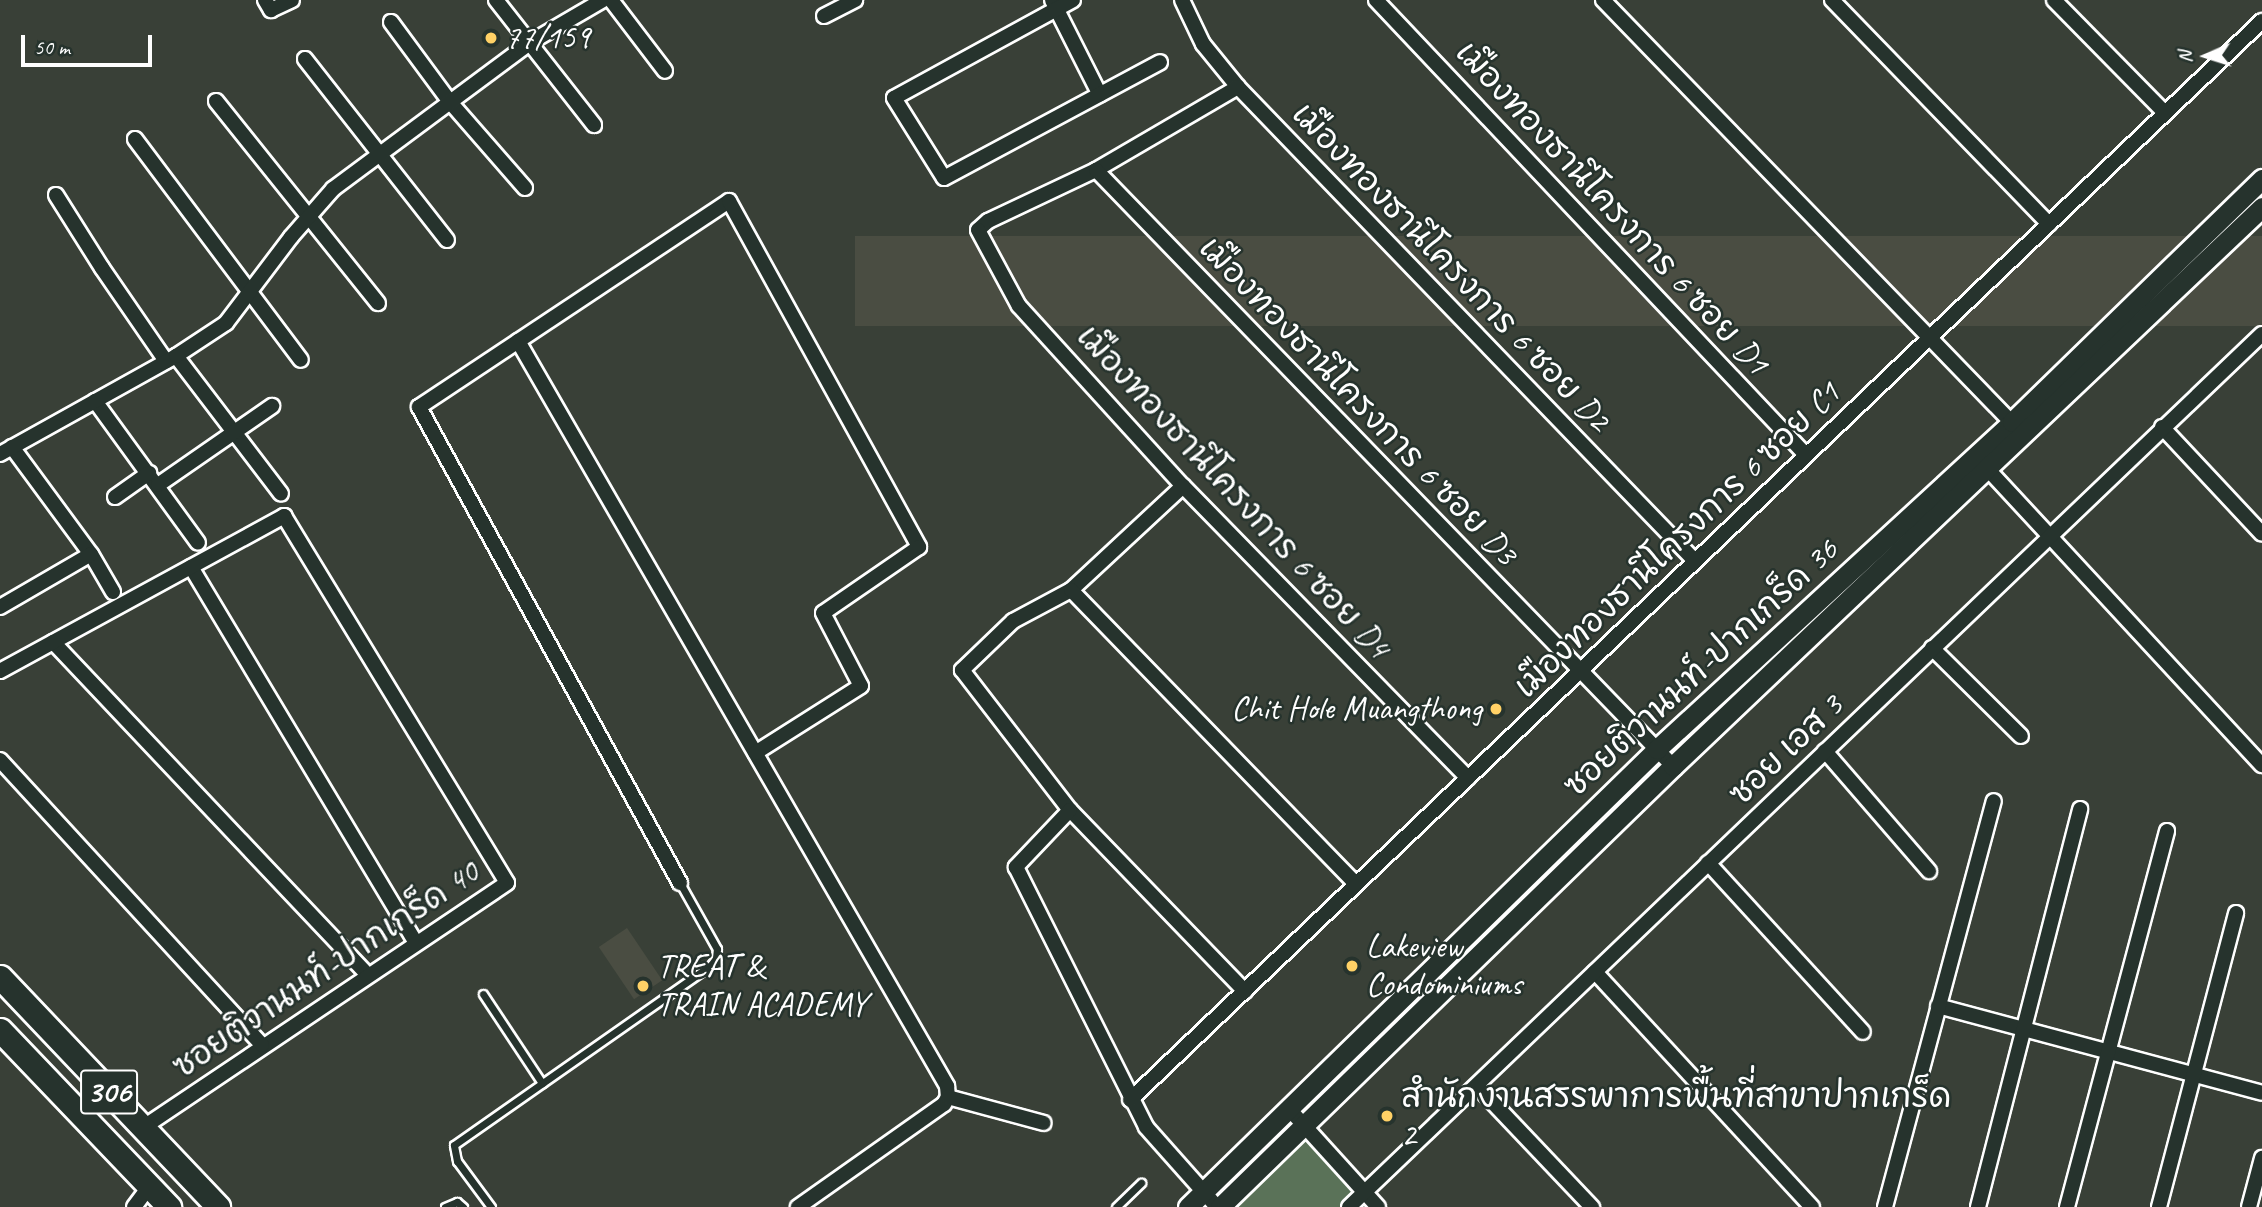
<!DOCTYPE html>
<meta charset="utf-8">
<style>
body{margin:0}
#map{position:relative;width:2262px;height:1207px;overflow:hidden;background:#394037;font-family:Caveat,"Playpen Sans Thai",sans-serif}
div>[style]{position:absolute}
.built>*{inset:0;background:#4a4d42;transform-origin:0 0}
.green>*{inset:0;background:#5a7258}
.roads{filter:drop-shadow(2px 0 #fff) drop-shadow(-2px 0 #fff) drop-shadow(0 2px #fff) drop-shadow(0 -2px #fff)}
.lane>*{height:7px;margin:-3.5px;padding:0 3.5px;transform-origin:3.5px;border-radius:3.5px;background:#26332d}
.street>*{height:14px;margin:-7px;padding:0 7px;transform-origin:7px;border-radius:7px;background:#26332d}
.secondary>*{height:19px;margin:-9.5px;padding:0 9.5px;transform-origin:9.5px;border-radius:9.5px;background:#26332d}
.primary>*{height:23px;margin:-11.5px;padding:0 11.5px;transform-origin:11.5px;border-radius:11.5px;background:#26332d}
.dots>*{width:19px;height:19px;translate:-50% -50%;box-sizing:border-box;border:4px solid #26332d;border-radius:50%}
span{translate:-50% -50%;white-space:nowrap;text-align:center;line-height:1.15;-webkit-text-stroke:5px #26332d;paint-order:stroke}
.shield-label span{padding:2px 5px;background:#26332d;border:2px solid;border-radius:5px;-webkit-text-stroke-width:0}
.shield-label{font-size:32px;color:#fff;font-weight:700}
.poi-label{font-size:33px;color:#fff}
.left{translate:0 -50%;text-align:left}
.right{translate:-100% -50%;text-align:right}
.street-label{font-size:33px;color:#fff}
.north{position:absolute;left:2171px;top:21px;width:70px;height:70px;-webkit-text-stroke:5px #26332d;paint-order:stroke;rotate:267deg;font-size:19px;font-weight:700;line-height:28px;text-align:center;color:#fff}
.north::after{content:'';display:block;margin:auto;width:24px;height:32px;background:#fff;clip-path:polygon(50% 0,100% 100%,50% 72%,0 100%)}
.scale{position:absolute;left:21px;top:35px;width:131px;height:32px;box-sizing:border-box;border:4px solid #fff;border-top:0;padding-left:9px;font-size:21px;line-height:24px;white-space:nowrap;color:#fff;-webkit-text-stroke:5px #26332d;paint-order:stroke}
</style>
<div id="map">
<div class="built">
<i style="left:2262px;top:236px;width:90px;height:1407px;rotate:90deg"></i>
<i style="left:627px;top:928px;width:63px;height:34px;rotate:56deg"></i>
</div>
<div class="green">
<i style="clip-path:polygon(1309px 1133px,1364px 1192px,1348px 1207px,1232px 1207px)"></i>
</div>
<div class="roads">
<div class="lane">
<i style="left:483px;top:994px;width:107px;rotate:56.5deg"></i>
<i style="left:445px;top:1207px;width:13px;rotate:-23deg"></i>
<i style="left:457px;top:1202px;width:8px;rotate:40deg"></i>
<i style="left:491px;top:1207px;width:57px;rotate:-126.5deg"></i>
<i style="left:457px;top:1161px;width:16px;rotate:-101deg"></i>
<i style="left:454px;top:1145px;width:314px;rotate:-35deg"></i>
<i style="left:711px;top:965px;width:9px;rotate:-54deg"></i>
<i style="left:716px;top:958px;width:9px;rotate:-84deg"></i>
<i style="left:717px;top:949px;width:76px;rotate:-119.3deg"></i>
<i style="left:1116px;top:1207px;width:35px;rotate:-44deg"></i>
</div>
<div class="street">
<i style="left:265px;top:0;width:12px;rotate:59deg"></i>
<i style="left:271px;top:10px;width:23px;rotate:-25deg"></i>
<i style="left:496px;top:0;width:159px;rotate:51.9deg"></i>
<i style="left:611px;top:0;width:89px;rotate:52.7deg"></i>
<i style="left:1052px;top:0;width:106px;rotate:63.2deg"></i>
<i style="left:1073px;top:0;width:204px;rotate:151.3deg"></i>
<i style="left:894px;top:98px;width:94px;rotate:58deg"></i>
<i style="left:944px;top:178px;width:245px;rotate:-28.2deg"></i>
<i style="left:1182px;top:0;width:49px;rotate:64.5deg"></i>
<i style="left:1203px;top:44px;width:55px;rotate:50.9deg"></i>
<i style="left:1238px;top:87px;width:658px;rotate:46.05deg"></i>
<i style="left:1376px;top:0;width:626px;rotate:46.62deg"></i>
<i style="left:1603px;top:0;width:597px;rotate:45.95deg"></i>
<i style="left:1832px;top:0;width:312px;rotate:45.9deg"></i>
<i style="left:2054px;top:0;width:158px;rotate:45.5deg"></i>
<i style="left:824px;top:16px;width:35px;rotate:-27deg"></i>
<i style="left:391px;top:22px;width:99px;rotate:53.6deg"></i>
<i style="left:450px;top:102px;width:114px;rotate:48.9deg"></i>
<i style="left:305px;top:59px;width:230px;rotate:51.9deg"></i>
<i style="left:1238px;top:87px;width:164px;rotate:149.7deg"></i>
<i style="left:1096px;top:170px;width:119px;rotate:154.7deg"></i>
<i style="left:988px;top:221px;width:13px;rotate:138deg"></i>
<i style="left:978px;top:230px;width:86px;rotate:61.7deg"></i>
<i style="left:1019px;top:306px;width:244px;rotate:47.7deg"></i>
<i style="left:1183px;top:486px;width:408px;rotate:45.7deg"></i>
<i style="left:216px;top:101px;width:259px;rotate:51.3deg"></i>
<i style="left:135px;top:139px;width:276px;rotate:53.1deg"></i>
<i style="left:1096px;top:170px;width:830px;rotate:45.93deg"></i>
<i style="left:56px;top:195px;width:86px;rotate:57.8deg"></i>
<i style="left:102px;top:268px;width:113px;rotate:55.5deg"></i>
<i style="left:518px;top:341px;width:860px;rotate:60.06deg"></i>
<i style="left:947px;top:1086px;width:11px;rotate:85deg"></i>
<i style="left:948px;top:1097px;width:8px;rotate:120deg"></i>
<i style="left:944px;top:1104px;width:179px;rotate:144.8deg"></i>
<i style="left:176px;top:356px;width:173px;rotate:52.7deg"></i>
<i style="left:95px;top:401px;width:175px;rotate:54deg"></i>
<i style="left:2162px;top:427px;width:146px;rotate:46.9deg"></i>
<i style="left:12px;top:447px;width:133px;rotate:53.6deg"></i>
<i style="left:91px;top:554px;width:44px;rotate:59.9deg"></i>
<i style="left:0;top:454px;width:201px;rotate:-29.1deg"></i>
<i style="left:176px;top:356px;width:60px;rotate:-33.4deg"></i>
<i style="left:226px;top:323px;width:108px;rotate:-52.9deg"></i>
<i style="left:291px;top:237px;width:64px;rotate:-48.8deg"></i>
<i style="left:333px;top:189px;width:247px;rotate:-36.6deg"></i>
<i style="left:531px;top:42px;width:83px;rotate:-30.3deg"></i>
<i style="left:1982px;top:463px;width:412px;rotate:47.2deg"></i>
<i style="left:158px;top:485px;width:139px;rotate:-34.7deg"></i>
<i style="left:1183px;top:486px;width:153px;rotate:137.1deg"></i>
<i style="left:1071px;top:590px;width:66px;rotate:151.9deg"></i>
<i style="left:1013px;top:621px;width:71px;rotate:136.1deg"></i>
<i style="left:962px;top:670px;width:177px;rotate:52.4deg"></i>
<i style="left:1070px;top:810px;width:252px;rotate:46deg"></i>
<i style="left:115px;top:497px;width:42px;rotate:-35.2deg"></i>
<i style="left:191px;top:567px;width:438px;rotate:59.1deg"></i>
<i style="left:1071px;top:590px;width:409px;rotate:45.9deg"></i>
<i style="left:0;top:607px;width:105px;rotate:-30.2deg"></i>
<i style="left:53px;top:642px;width:458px;rotate:46.6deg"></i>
<i style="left:1932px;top:648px;width:125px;rotate:44.7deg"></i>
<i style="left:0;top:671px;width:324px;rotate:-28.6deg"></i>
<i style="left:284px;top:516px;width:429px;rotate:58.7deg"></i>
<i style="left:507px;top:883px;width:440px;rotate:146.1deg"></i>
<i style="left:1825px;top:751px;width:159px;rotate:49.1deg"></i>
<i style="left:0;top:760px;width:387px;rotate:47.4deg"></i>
<i style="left:1070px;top:810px;width:79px;rotate:133.5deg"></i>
<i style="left:1016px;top:867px;width:291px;rotate:63.4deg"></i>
<i style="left:1146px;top:1127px;width:107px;rotate:48.4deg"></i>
<i style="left:1708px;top:863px;width:229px;rotate:47.5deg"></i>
<i style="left:680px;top:883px;width:543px;rotate:-118.74deg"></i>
<i style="left:419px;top:407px;width:372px;rotate:-33.6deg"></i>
<i style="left:729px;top:201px;width:395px;rotate:61.2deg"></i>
<i style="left:919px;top:547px;width:116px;rotate:145.5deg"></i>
<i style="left:823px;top:613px;width:82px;rotate:62.5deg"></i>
<i style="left:861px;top:686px;width:125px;rotate:147.7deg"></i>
<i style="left:1595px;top:972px;width:320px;rotate:47.3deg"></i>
<i style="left:1938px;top:1006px;width:335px;rotate:15deg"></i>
<i style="left:1478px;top:1087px;width:166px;rotate:46.5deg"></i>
<i style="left:948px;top:1097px;width:99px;rotate:15.2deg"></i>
<i style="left:1130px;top:1100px;width:1564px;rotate:-43.63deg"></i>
<i style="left:1290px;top:1110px;width:131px;rotate:47.8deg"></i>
<i style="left:134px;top:1207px;width:25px;rotate:-53deg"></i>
<i style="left:1349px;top:1207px;width:1263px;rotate:-43.72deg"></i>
<i style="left:1885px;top:1207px;width:420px;rotate:-75deg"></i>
<i style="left:1978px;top:1207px;width:411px;rotate:-75.6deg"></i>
<i style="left:2067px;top:1207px;width:389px;rotate:-75.1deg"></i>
<i style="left:2159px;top:1207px;width:304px;rotate:-75.3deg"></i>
<i style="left:2249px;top:1207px;width:51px;rotate:-75.1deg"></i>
</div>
<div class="secondary">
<i style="left:1188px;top:1207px;width:656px;rotate:-44.32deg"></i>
<i style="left:1657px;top:749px;width:483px;rotate:-42.6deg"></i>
<i style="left:2012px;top:422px;width:349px;rotate:-44.2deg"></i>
<i style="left:1220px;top:1207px;width:632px;rotate:-44.23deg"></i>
<i style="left:1673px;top:766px;width:812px;rotate:-43.5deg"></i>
</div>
<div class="primary">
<i style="left:0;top:977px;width:317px;rotate:46.5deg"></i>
<i style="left:0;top:1030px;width:245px;rotate:46.3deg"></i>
</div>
</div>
<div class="dots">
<i style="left:491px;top:38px;background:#ffd166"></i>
<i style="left:1496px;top:709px;background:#ffd166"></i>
<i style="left:1352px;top:966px;background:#ffd166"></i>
<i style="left:643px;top:986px;background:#ffd166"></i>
<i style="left:1387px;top:1116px;background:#ffd166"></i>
</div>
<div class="shield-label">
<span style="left:109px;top:1092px">306</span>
</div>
<div class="poi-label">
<span class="left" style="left:505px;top:38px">77/159</span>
<span class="right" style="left:1482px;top:709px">Chit Hole Muangthong</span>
<span class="left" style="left:1366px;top:966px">Lakeview<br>Condominiums</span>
<span class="left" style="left:657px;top:986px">TREAT &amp;<br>TRAIN ACADEMY</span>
<span class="left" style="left:1401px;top:1116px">สำนักงานสรรพาการพื้นที่สาขาปากเกร็ด<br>2</span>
</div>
<div class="street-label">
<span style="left:1612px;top:208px;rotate:47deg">เมืองทองธานีโครงการ 6 ซอย D1</span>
<span style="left:1451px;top:267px;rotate:46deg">เมืองทองธานีโครงการ 6 ซอย D2</span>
<span style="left:1358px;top:401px;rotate:46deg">เมืองทองธานีโครงการ 6 ซอย D3</span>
<span style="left:1233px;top:492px;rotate:47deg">เมืองทองธานีโครงการ 6 ซอย D4</span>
<span style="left:1677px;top:540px;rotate:-44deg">เมืองทองธานีโครงการ 6 ซอย C1</span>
<span style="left:1701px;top:668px;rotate:-43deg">ซอยติวานนท์-ปากเกร็ด 36</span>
<span style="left:1786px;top:750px;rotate:-44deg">ซอย เอส 3</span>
<span style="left:326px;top:970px;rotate:-34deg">ซอยติวานนท์-ปากเกร็ด 40</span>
</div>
<div class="north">N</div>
<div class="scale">50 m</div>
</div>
